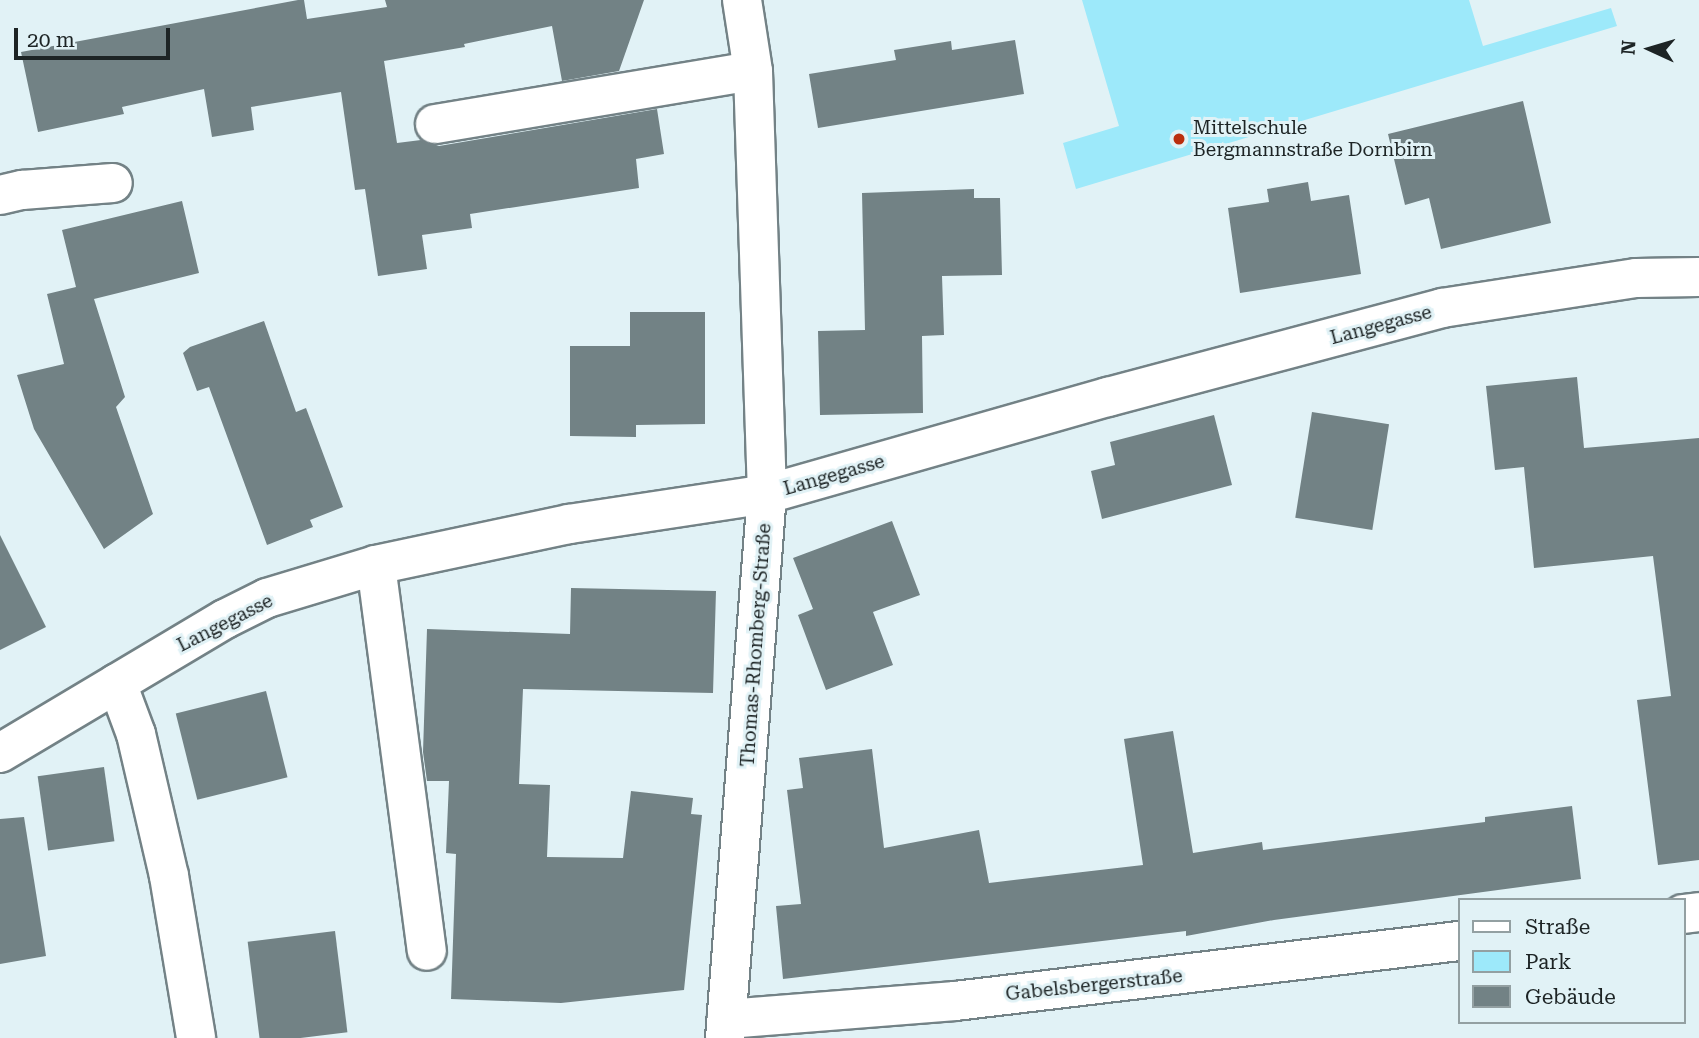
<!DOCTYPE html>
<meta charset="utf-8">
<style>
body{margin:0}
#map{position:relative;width:1699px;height:1038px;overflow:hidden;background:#e1f2f6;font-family:"Roboto Serif",serif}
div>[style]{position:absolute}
.green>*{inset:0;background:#9de9fa}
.building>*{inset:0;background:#728285;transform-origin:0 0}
.roads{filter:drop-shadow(2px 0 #738286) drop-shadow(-2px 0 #738286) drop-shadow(0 2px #738286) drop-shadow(0 -2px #738286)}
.minor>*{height:38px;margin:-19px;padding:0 19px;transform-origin:19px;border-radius:19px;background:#fff}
.dots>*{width:19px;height:19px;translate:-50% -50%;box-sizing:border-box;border:4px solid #e1f2f6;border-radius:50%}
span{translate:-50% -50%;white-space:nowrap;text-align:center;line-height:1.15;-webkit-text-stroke:6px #e1f2f6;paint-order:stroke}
.poi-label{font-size:19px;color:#1d2425}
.left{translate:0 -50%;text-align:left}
.street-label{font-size:19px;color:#1d2425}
.legend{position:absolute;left:1458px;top:898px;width:228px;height:126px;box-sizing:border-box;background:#e1f2f6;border:2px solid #93a0a2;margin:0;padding:9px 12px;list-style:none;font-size:21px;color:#1d2425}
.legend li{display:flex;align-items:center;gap:14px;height:35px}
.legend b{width:35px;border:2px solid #93a0a2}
.north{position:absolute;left:1615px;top:14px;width:70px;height:70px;-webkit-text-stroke:5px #e1f2f6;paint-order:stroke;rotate:274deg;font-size:19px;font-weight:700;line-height:28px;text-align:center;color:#1d2425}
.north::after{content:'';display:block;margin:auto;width:24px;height:32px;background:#1d2425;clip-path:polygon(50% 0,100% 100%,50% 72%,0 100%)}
.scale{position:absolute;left:14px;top:28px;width:156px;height:32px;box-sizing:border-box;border:4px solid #1d2425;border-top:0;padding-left:9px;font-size:21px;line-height:24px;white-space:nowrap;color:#1d2425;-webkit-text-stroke:5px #e1f2f6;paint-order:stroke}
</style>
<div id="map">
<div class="green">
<i style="clip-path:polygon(1082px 0,1469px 0,1483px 46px,1611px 8px,1617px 26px,1076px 189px,1063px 143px,1119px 126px)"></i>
</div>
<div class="building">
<i style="clip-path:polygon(298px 0,304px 0,307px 19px,387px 7px,385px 0,644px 0,619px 71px,562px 81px,552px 26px,464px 44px,465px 47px,384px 61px,397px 143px,421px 140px,439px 146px,657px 109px,664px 154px,636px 159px,639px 188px,470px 214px,472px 228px,422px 235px,427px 269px,378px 276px,365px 189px,355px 190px,341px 92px,251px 107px,254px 130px,212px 137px,204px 89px,122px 107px,124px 114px,38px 132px,21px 52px)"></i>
<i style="clip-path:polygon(1015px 40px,1024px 94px,818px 128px,809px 74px,896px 60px,894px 50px,951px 41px,952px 50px)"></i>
<i style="clip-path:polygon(1523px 101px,1551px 223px,1441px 249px,1429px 198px,1405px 205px,1388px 134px)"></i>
<i style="clip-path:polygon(1308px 182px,1311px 201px,1349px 195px,1361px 274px,1240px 293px,1228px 208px,1269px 202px,1267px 189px)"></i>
<i style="clip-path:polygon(974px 189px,974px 198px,1000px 198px,1002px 275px,942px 276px,944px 335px,922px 336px,923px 413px,820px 415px,818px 331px,865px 330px,862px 193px)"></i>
<i style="clip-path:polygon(182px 201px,199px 273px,94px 299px,125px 397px,116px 407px,153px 514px,104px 549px,34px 429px,17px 375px,64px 364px,47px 294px,76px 287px,62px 230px)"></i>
<i style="clip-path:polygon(630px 312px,705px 312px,705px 424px,636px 425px,636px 437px,570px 436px,570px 346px,630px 346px)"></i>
<i style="clip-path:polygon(264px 321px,296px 412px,306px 408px,343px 507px,310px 520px,313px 527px,267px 545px,209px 387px,197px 391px,183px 353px,190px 347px)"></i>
<i style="clip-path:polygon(1577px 377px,1584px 448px,1699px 438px,1699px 860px,1658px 865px,1637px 700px,1671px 696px,1653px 556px,1534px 568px,1524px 467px,1495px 470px,1486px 386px)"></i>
<i style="left:1312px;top:412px;width:78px;height:107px;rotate:9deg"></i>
<i style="clip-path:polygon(1214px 415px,1232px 485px,1102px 519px,1091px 471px,1115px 465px,1110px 442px)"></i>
<i style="clip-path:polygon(892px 521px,920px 595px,873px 612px,893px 665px,826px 690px,798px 615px,813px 609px,793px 558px)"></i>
<i style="clip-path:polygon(0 535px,46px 627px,0 650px)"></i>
<i style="clip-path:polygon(571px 588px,716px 591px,713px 693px,523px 689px,519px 784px,550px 785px,547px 857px,623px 858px,631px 791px,693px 798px,691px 814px,702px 815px,684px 990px,561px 1003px,451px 999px,456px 854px,446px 853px,449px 781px,427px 781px,423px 752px,427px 629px,570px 634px)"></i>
<i style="left:266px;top:691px;width:89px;height:93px;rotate:76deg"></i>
<i style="clip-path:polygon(1173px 731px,1193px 853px,1262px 842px,1263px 850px,1485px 822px,1485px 817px,1572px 806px,1581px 879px,1274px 920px,1186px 936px,1186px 931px,783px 979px,776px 906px,801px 904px,787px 790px,803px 788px,799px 758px,872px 749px,884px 848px,979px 830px,989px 883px,1143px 865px,1124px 739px)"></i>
<i style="left:104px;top:767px;width:75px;height:67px;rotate:82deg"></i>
<i style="clip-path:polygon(24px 817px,46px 956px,0 964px,0 819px)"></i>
<i style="left:335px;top:931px;width:102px;height:88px;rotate:83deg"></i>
</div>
<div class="roads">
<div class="minor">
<i style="left:435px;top:124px;width:322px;rotate:-9.5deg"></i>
<i style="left:0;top:195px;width:23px;rotate:-13deg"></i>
<i style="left:22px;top:190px;width:91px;rotate:-4.4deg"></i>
<i style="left:376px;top:565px;width:389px;rotate:82.5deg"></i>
<i style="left:117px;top:683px;width:54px;rotate:69.6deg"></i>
<i style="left:136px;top:734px;width:146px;rotate:76.9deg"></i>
<i style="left:169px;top:876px;width:164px;rotate:80.5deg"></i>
<i style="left:0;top:753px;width:262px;rotate:-30.8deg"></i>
<i style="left:225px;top:619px;width:47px;rotate:-26.6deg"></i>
<i style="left:267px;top:598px;width:114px;rotate:-16.8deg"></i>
<i style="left:376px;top:565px;width:197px;rotate:-12deg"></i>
<i style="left:569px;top:524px;width:200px;rotate:-8.6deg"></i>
<i style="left:767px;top:494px;width:355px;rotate:-15.9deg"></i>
<i style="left:1108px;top:397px;width:346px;rotate:-14.9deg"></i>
<i style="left:1442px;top:308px;width:196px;rotate:-8.8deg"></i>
<i style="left:1636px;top:278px;width:63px;rotate:-0.9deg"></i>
<i style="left:1683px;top:914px;width:16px;rotate:-7deg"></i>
<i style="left:727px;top:1019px;width:229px;rotate:-4.5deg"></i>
<i style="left:955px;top:1001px;width:508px;rotate:-6.79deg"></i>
<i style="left:725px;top:1038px;width:546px;rotate:-85.59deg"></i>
<i style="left:767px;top:494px;width:423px;rotate:-91.9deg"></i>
<i style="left:753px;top:71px;width:72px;rotate:-98.8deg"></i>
</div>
</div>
<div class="dots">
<i style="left:1179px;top:139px;background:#ba2f0f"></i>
</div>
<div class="poi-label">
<span class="left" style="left:1193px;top:139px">Mittelschule<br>Bergmannstraße Dornbirn</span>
</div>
<div class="street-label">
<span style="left:1381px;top:325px;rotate:-15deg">Langegasse</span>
<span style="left:834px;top:475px;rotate:-16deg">Langegasse</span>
<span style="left:225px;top:623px;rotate:-27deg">Langegasse</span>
<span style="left:756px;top:645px;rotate:-86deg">Thomas-Rhomberg-Straße</span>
<span style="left:1094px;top:985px;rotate:-6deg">Gabelsbergerstraße</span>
</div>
<ul class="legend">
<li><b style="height:9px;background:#fff"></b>Straße</li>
<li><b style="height:19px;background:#9de9fa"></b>Park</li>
<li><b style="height:19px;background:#728285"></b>Gebäude</li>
</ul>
<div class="north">N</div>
<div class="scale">20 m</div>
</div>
